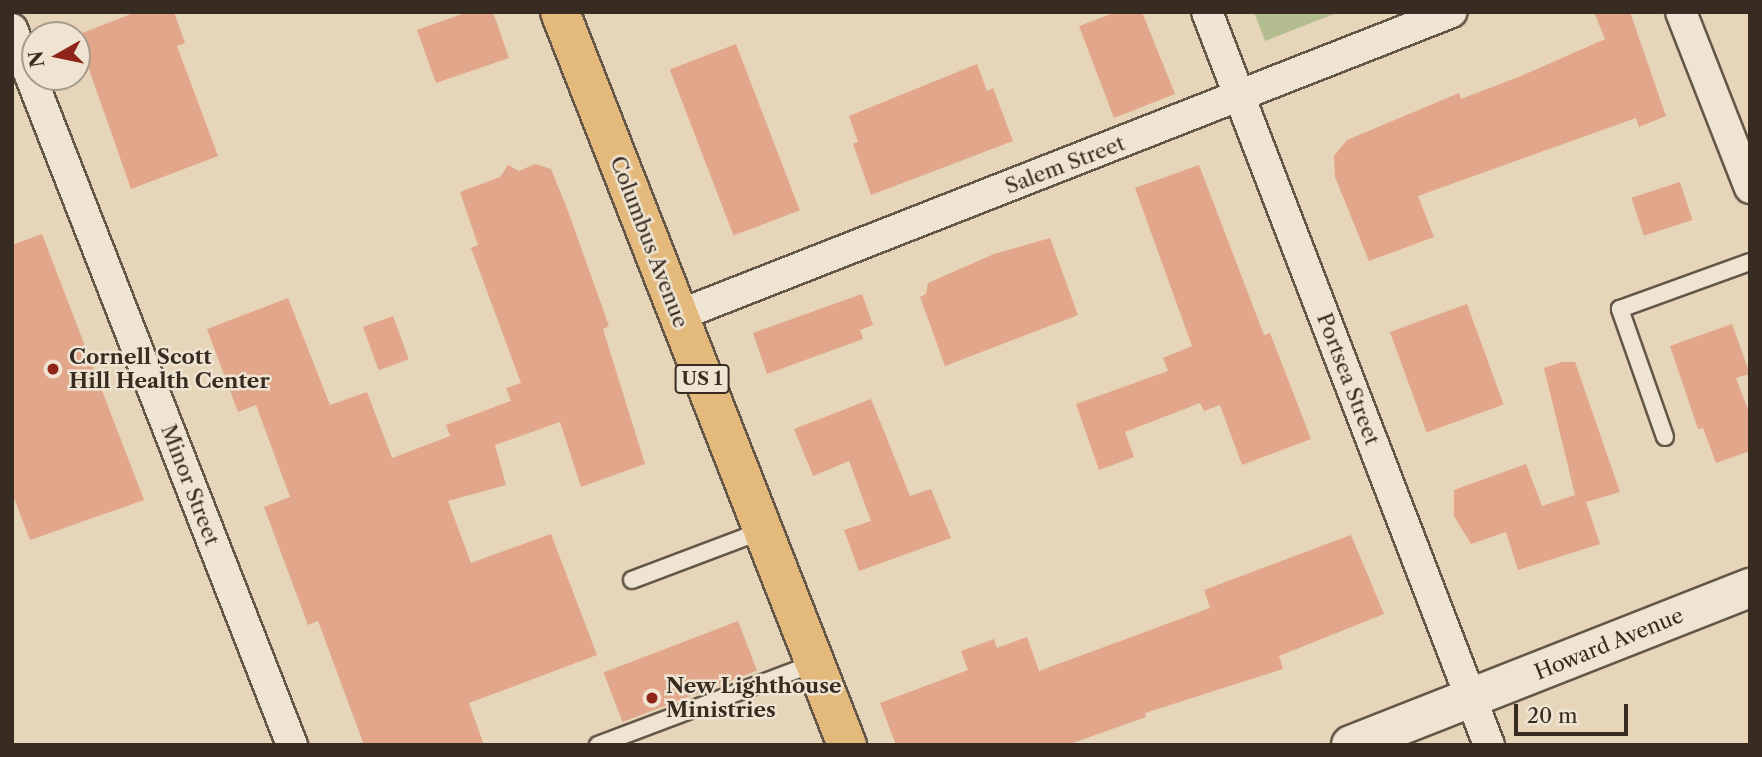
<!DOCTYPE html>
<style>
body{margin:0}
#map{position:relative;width:1762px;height:757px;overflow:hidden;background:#e6d5b9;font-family:"Libre Caslon Text",serif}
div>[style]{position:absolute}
.green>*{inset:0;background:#b4bd90}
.building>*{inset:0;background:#e2a78b;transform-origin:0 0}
.roads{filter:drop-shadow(2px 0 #645648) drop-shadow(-2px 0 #645648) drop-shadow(0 2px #645648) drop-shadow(0 -2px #645648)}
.lane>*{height:16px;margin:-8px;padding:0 8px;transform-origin:8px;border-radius:8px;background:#efe4d2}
.street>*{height:30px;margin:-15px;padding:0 15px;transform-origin:15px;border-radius:15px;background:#efe4d2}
.secondary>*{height:38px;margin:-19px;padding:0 19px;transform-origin:19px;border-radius:19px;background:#efe4d2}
.primary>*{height:38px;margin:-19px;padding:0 19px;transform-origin:19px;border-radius:19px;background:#e3ba7c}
.dots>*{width:19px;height:19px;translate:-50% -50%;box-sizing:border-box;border:4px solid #efe4d2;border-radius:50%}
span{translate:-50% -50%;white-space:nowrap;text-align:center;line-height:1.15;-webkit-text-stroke:5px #efe4d2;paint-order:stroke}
.shield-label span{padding:2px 5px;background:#efe4d2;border:2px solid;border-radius:5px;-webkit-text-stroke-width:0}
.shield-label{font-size:19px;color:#382c22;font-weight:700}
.street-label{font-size:21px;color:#382c22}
.poi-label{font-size:21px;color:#382c22;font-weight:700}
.left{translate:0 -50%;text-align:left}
.frame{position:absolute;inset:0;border:14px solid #382c22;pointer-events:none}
.north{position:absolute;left:21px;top:21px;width:70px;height:70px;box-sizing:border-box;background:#efe4d2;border:2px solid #a69a8c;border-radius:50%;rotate:261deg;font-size:19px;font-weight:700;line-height:28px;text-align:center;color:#382c22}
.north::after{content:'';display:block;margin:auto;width:24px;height:32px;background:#8f2418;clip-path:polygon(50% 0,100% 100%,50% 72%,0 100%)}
.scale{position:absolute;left:1514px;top:704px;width:114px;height:32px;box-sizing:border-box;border:4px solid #382c22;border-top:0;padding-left:9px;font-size:21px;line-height:24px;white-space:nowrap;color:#382c22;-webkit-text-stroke:5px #efe4d2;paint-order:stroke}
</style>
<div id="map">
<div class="green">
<i style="clip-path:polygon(1254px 12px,1339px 12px,1265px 41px)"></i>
</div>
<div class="building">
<i style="clip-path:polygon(136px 12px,174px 12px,185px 43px,177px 46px,218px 156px,131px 189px,77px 35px)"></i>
<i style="clip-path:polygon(468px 12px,493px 12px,509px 58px,436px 83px,417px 30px)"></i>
<i style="clip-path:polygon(1117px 12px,1142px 12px,1175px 94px,1114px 118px,1079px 26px)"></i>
<i style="clip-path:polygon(1594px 12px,1630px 12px,1666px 116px,1639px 127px,1636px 118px,1418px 196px,1434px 237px,1369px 261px,1335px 177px,1334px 156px,1347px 140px,1459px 93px,1461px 99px,1521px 76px,1605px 39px)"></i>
<i style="left:736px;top:44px;width:178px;height:71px;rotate:69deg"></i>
<i style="clip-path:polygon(977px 64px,987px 91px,993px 88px,1013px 141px,871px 195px,853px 144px,858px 142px,849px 116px)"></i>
<i style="clip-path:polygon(535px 164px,551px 169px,568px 211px,609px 326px,603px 329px,645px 464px,581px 487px,560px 422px,495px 445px,506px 485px,448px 501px,471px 563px,551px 534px,597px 655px,469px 703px,484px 745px,364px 745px,318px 621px,308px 625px,264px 507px,290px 497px,256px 405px,238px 412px,207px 329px,288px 298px,330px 405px,367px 392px,392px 458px,450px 436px,446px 425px,511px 401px,506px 388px,521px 383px,471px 248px,478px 245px,460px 192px,500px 177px,508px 165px,519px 171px)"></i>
<i style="clip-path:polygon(1199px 165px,1264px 335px,1270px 333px,1311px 439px,1242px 465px,1220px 405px,1204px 411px,1200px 403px,1125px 432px,1134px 457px,1099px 470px,1076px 404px,1168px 371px,1163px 358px,1192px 346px,1135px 188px)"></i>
<i style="left:1680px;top:182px;width:40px;height:51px;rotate:72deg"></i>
<i style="clip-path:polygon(42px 234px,144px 500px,30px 540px,12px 493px,12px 245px)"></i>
<i style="clip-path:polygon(1050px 238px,1078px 315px,945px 366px,920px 297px,926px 294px,928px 283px,994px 254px)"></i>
<i style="clip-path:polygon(862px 294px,873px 325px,860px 330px,863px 339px,767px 374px,753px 333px)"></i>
<i style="left:1467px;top:304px;width:107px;height:82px;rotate:70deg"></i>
<i style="left:393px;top:316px;width:46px;height:32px;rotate:70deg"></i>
<i style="clip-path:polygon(1732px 324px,1750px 374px,1736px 378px,1750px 415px,1750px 451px,1716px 463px,1703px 428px,1698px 429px,1670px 346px)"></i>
<i style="clip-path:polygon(1562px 362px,1575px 362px,1620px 492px,1586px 502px,1600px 544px,1518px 570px,1506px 532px,1471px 544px,1454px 516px,1454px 490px,1526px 464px,1542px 506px,1575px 495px,1544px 368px)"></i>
<i style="clip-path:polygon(871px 399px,910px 496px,931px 489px,951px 538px,859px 571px,844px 530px,871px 521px,849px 461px,813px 476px,794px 429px)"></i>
<i style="clip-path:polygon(1351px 535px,1384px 614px,1279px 656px,1283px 669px,1145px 713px,1146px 717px,1067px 745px,896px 745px,880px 703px,968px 670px,961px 651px,994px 639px,997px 648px,1027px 637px,1039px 671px,1210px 608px,1204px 590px)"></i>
<i style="left:738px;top:621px;width:53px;height:144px;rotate:69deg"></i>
</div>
<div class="roads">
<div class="lane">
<i style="left:1665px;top:437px;width:136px;rotate:-109.4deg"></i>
<i style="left:1620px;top:309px;width:138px;rotate:-19.9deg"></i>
<i style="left:632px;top:580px;width:139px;rotate:-20.7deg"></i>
<i style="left:598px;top:745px;width:232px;rotate:-20.7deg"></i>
</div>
<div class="street">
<i style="left:1207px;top:12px;width:785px;rotate:68.96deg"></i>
<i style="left:1681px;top:12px;width:189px;rotate:68.6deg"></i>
<i style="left:12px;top:29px;width:769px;rotate:68.64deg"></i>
<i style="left:677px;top:316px;width:832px;rotate:-21.42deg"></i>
</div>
<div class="secondary">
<i style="left:1351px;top:745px;width:429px;rotate:-21.5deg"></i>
</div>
<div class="primary">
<i style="left:560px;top:12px;width:787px;rotate:68.62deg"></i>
</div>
</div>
<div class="dots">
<i style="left:53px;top:369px;background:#8f2418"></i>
<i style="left:652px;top:698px;background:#8f2418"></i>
</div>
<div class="shield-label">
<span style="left:702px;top:379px">US 1</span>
</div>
<div class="street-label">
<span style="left:1065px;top:165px;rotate:-21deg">Salem Street</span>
<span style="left:649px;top:242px;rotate:69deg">Columbus Avenue</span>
<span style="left:1348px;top:379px;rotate:69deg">Portsea Street</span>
<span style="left:190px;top:485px;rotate:69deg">Minor Street</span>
<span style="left:1609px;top:644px;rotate:-22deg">Howard Avenue</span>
</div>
<div class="poi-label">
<span class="left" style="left:69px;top:369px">Cornell Scott<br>Hill Health Center</span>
<span class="left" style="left:666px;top:698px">New Lighthouse<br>Ministries</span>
</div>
<div class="frame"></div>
<div class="north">N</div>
<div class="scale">20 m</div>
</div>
